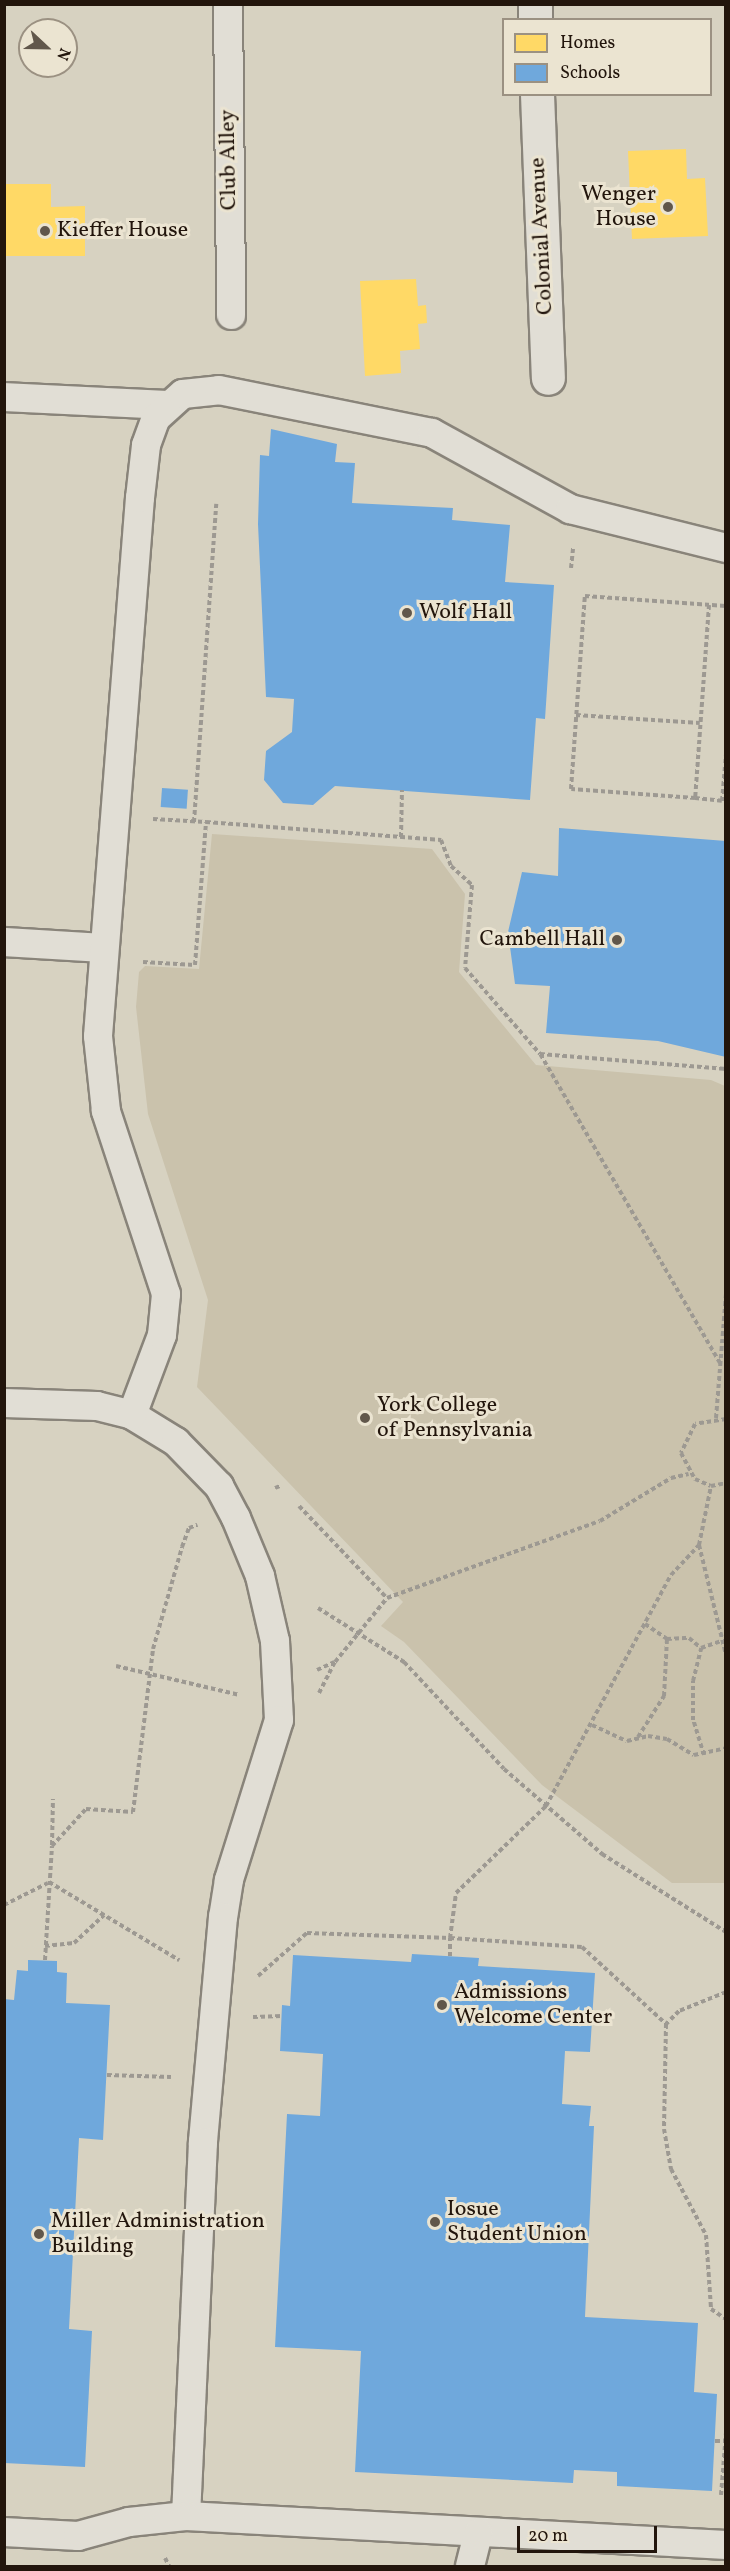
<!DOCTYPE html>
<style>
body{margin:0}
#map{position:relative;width:730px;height:2571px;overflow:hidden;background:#d7d2c1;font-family:Vollkorn,serif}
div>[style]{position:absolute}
.green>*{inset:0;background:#cac2ac}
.homes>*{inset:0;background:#ffd966}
.schools>*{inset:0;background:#6fa8dc;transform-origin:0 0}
.path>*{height:4px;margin-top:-2px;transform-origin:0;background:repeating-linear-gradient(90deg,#9d9992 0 4.5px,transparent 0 7.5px)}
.roads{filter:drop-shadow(2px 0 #89847a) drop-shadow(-2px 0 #89847a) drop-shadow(0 2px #89847a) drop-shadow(0 -2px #89847a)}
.service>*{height:28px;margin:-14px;padding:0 14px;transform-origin:14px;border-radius:14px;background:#e1ded5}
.minor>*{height:33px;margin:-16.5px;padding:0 16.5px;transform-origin:16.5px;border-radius:16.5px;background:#e1ded5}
.dots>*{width:16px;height:16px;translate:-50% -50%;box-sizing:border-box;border:3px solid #ebe4d1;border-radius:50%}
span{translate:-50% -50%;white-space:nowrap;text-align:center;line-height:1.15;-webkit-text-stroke:6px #ebe4d1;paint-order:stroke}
.street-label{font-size:22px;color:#22150c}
.poi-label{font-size:22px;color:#22150c}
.right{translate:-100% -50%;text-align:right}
.left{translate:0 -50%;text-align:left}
.frame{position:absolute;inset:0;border:6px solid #22150c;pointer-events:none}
.legend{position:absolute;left:502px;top:18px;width:210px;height:78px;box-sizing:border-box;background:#ebe4d1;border:2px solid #9b9182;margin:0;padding:8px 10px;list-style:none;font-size:18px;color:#22150c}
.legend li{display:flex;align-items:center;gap:12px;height:30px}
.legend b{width:30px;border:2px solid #9b9182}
.north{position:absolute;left:18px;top:18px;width:60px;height:60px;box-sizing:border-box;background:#ebe4d1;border:2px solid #9b9182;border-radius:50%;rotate:112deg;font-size:16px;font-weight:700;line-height:24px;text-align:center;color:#22150c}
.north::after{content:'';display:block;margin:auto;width:21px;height:27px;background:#61574b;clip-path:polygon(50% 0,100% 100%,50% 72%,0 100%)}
.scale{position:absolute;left:517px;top:2526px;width:140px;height:27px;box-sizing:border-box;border:3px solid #22150c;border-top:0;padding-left:8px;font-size:18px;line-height:21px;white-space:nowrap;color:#22150c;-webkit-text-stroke:4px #ebe4d1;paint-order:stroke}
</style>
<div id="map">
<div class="green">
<i style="clip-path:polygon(212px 834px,432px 849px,465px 894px,459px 972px,536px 1065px,711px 1080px,725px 1086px,725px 1883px,672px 1883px,542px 1785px,404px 1642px,381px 1626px,403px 1602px,197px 1387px,208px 1300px,148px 1114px,136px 1007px,139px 972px,145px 966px,199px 969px)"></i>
</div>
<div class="homes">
<i style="clip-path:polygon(686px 149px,687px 179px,705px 178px,708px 236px,632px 239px,628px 151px)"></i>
<i style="clip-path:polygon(4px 184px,51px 184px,51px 207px,85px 206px,85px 256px,4px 256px)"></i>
<i style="clip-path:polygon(416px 279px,418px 306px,426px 305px,427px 323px,418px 324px,420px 349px,400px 351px,401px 373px,365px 376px,360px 281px)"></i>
</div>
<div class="schools">
<i style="clip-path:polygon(271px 429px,337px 444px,335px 462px,355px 463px,352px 503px,453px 508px,452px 520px,510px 525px,505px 582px,554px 585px,545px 719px,536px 718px,530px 800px,335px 786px,313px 805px,283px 803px,264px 780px,266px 751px,292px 732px,294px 699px,266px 697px,258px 524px,260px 455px,269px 456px)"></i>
<i style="left:162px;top:788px;width:26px;height:19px;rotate:4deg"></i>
<i style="clip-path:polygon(559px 828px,726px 841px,726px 1057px,658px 1041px,546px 1033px,550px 986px,515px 984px,508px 932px,522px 872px,558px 876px)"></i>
<i style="clip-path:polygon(412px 1954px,479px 1958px,478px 1966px,595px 1973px,590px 2052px,565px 2051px,562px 2104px,591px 2106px,589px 2126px,594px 2126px,585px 2317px,698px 2323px,694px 2392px,717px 2394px,712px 2491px,617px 2486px,617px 2472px,574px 2470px,573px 2483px,355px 2472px,361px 2351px,275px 2347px,287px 2114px,320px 2116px,323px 2054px,280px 2051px,282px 2005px,290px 2006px,293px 1955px,411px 1962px)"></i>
<i style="clip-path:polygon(28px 1960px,57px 1961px,57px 1972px,67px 1973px,66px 2003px,110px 2005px,103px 2140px,79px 2138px,69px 2329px,92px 2331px,85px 2467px,4px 2463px,4px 1999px,14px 2000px,17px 1970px,28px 1971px)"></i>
</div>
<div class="path">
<i style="left:571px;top:568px;width:20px;rotate:-84deg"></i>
<i style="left:709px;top:605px;width:194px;rotate:94.1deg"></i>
<i style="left:695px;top:798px;width:124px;rotate:-175.8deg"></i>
<i style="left:571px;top:789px;width:194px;rotate:-85.9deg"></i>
<i style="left:585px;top:596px;width:141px;rotate:4.1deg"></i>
<i style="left:576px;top:715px;width:124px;rotate:3.7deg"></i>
<i style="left:695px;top:798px;width:27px;rotate:6deg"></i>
<i style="left:722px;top:801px;width:47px;rotate:-85.1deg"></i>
<i style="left:153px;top:819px;width:53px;rotate:3.2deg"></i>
<i style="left:194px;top:822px;width:319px;rotate:-86deg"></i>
<i style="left:401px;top:837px;width:47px;rotate:-88.8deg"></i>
<i style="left:143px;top:962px;width:52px;rotate:3.3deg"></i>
<i style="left:195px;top:965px;width:143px;rotate:-85.6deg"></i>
<i style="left:206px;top:822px;width:236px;rotate:4.4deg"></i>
<i style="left:441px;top:840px;width:28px;rotate:69deg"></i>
<i style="left:451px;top:866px;width:28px;rotate:42deg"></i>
<i style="left:472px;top:885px;width:83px;rotate:94.8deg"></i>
<i style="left:465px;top:968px;width:114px;rotate:48.9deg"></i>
<i style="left:720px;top:1363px;width:358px;rotate:-120.2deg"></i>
<i style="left:540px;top:1054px;width:187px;rotate:4.6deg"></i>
<i style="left:716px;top:1418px;width:124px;rotate:-85.4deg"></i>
<i style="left:726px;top:1419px;width:31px;rotate:171deg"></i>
<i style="left:695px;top:1424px;width:32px;rotate:116deg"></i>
<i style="left:681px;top:1453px;width:30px;rotate:62deg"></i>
<i style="left:695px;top:1479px;width:17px;rotate:24deg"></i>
<i style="left:711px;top:1486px;width:15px;rotate:-11deg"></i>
<i style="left:275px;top:1488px;width:5px;rotate:-22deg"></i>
<i style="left:299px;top:1506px;width:127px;rotate:46.3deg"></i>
<i style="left:699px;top:1545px;width:113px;rotate:76.2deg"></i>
<i style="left:318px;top:1608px;width:102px;rotate:32.1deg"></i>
<i style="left:404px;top:1662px;width:146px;rotate:46.9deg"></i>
<i style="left:504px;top:1769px;width:130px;rotate:40.9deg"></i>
<i style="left:602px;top:1854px;width:146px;rotate:32.2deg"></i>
<i style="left:645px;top:1624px;width:27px;rotate:34deg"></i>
<i style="left:667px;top:1639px;width:22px;rotate:-3deg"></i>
<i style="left:689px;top:1638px;width:16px;rotate:40deg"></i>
<i style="left:116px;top:1666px;width:127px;rotate:13.2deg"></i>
<i style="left:317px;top:1670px;width:19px;rotate:-25deg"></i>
<i style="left:319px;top:1693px;width:35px;rotate:-63deg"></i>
<i style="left:335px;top:1662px;width:82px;rotate:-50.9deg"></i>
<i style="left:387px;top:1598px;width:226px;rotate:-19.9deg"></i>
<i style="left:600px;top:1521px;width:83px;rotate:-31.2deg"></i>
<i style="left:671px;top:1478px;width:18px;rotate:-13deg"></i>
<i style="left:592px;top:1725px;width:38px;rotate:25deg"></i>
<i style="left:627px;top:1741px;width:22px;rotate:-13deg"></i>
<i style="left:648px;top:1736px;width:19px;rotate:9deg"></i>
<i style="left:667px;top:1739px;width:31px;rotate:31deg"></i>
<i style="left:694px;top:1755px;width:33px;rotate:-12deg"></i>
<i style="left:638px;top:1737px;width:49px;rotate:-57.6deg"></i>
<i style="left:664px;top:1696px;width:57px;rotate:-87deg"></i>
<i style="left:704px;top:1755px;width:37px;rotate:-107deg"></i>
<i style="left:693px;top:1720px;width:39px;rotate:-90deg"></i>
<i style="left:693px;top:1681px;width:34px;rotate:-76deg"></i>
<i style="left:701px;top:1648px;width:21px;rotate:-19deg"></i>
<i style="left:52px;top:1845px;width:46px;rotate:-88.8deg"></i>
<i style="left:49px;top:1882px;width:152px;rotate:31deg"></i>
<i style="left:4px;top:1905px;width:49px;rotate:-26.6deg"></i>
<i style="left:45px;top:1946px;width:29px;rotate:-6deg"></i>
<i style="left:74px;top:1943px;width:41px;rotate:-43deg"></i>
<i style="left:450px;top:1956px;width:18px;rotate:-90deg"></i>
<i style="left:450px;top:1938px;width:132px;rotate:3.9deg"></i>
<i style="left:582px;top:1947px;width:114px;rotate:42.5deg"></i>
<i style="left:45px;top:1960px;width:114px;rotate:-86.5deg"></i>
<i style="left:52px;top:1846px;width:50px;rotate:-47.4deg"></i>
<i style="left:86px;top:1809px;width:47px;rotate:3.7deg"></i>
<i style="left:133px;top:1812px;width:164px;rotate:-83deg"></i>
<i style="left:153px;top:1649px;width:106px;rotate:-74.1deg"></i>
<i style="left:182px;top:1547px;width:20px;rotate:-70deg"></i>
<i style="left:189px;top:1528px;width:9px;rotate:-21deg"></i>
<i style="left:258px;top:1976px;width:65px;rotate:-41.3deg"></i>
<i style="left:307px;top:1933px;width:143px;rotate:2deg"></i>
<i style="left:450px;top:1938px;width:45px;rotate:-82.4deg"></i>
<i style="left:456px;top:1893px;width:125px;rotate:-44deg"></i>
<i style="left:546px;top:1806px;width:263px;rotate:-61.6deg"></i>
<i style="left:671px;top:1575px;width:41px;rotate:-47deg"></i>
<i style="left:699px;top:1545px;width:60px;rotate:-78.5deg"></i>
<i style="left:726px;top:1992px;width:51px;rotate:158deg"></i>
<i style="left:679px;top:2011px;width:18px;rotate:135deg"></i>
<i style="left:666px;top:2024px;width:105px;rotate:91.1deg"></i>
<i style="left:664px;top:2129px;width:41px;rotate:80.1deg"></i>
<i style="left:671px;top:2169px;width:75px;rotate:62.1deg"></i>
<i style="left:706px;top:2235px;width:74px;rotate:86.1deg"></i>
<i style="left:711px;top:2309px;width:18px;rotate:34deg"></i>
<i style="left:253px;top:2017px;width:29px;rotate:-2deg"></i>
<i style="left:107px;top:2075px;width:64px;rotate:1.8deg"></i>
<i style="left:715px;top:2441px;width:10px"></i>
<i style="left:721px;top:2495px;width:62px;rotate:-85.4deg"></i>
<i style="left:165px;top:2558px;width:9px;rotate:63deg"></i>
</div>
<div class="roads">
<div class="service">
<i style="left:228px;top:4px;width:311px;rotate:89.4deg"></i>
<i style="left:4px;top:397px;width:165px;rotate:2.8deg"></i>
<i style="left:4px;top:942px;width:98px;rotate:3.5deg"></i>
<i style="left:4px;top:1403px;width:93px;rotate:1.8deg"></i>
<i style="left:97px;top:1406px;width:36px;rotate:14deg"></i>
<i style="left:132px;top:1415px;width:52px;rotate:31.5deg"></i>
<i style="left:176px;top:1442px;width:62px;rotate:45.7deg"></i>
<i style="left:219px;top:1486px;width:36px;rotate:62deg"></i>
<i style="left:236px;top:1518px;width:63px;rotate:67.5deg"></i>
<i style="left:260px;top:1576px;width:67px;rotate:77deg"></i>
<i style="left:275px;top:1641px;width:79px;rotate:87.1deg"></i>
<i style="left:279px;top:1720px;width:168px;rotate:107.4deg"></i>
<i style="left:229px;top:1880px;width:37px;rotate:99deg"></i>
<i style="left:223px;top:1917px;width:226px;rotate:95.1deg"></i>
<i style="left:203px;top:2142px;width:374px;rotate:92.6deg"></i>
<i style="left:132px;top:1415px;width:85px;rotate:-69.4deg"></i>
<i style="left:162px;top:1335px;width:41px;rotate:-84.4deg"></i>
<i style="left:166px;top:1294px;width:193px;rotate:-108.2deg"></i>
<i style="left:106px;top:1111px;width:75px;rotate:-96.1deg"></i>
<i style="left:98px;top:1036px;width:540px;rotate:-85.54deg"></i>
<i style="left:140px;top:498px;width:53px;rotate:-83.5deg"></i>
<i style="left:146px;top:445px;width:29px;rotate:-70deg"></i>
<i style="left:156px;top:418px;width:36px;rotate:-42deg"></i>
<i style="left:183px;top:394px;width:36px;rotate:-6deg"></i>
<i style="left:219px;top:390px;width:217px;rotate:11.4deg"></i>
<i style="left:432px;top:433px;width:158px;rotate:28.8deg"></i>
<i style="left:570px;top:509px;width:161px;rotate:14deg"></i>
<i style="left:4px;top:2532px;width:74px;rotate:3.1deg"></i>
<i style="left:78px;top:2536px;width:53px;rotate:-15.4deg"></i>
<i style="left:129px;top:2522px;width:57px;rotate:-6deg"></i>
<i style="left:186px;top:2516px;width:541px;rotate:3.07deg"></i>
<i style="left:470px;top:2566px;width:34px;rotate:-76deg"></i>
</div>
<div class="minor">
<i style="left:535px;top:4px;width:16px;rotate:90deg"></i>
<i style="left:537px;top:94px;width:284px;rotate:87.8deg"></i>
</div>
</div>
<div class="dots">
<i style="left:668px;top:207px;background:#61574b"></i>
<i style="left:45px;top:231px;background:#61574b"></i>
<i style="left:407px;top:613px;background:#61574b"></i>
<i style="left:617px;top:940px;background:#61574b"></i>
<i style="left:365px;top:1418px;background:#61574b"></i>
<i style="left:442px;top:2005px;background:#61574b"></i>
<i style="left:435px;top:2222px;background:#61574b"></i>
<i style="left:39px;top:2234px;background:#61574b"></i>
</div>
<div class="street-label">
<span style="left:229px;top:160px;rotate:-91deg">Club Alley</span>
<span style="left:542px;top:236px;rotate:-93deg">Colonial Avenue</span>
</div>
<div class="poi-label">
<span class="right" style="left:656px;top:207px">Wenger<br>House</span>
<span class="left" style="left:57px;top:231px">Kieffer House</span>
<span class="left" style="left:419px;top:613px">Wolf Hall</span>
<span class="right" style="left:605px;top:940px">Cambell Hall</span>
<span class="left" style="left:377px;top:1418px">York College<br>of Pennsylvania</span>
<span class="left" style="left:454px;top:2005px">Admissions<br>Welcome Center</span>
<span class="left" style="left:447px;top:2222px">Iosue<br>Student Union</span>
<span class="left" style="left:51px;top:2234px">Miller Administration<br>Building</span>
</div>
<div class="frame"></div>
<ul class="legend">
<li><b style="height:16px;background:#ffd966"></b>Homes</li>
<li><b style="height:16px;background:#6fa8dc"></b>Schools</li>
</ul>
<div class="north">N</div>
<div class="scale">20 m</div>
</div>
